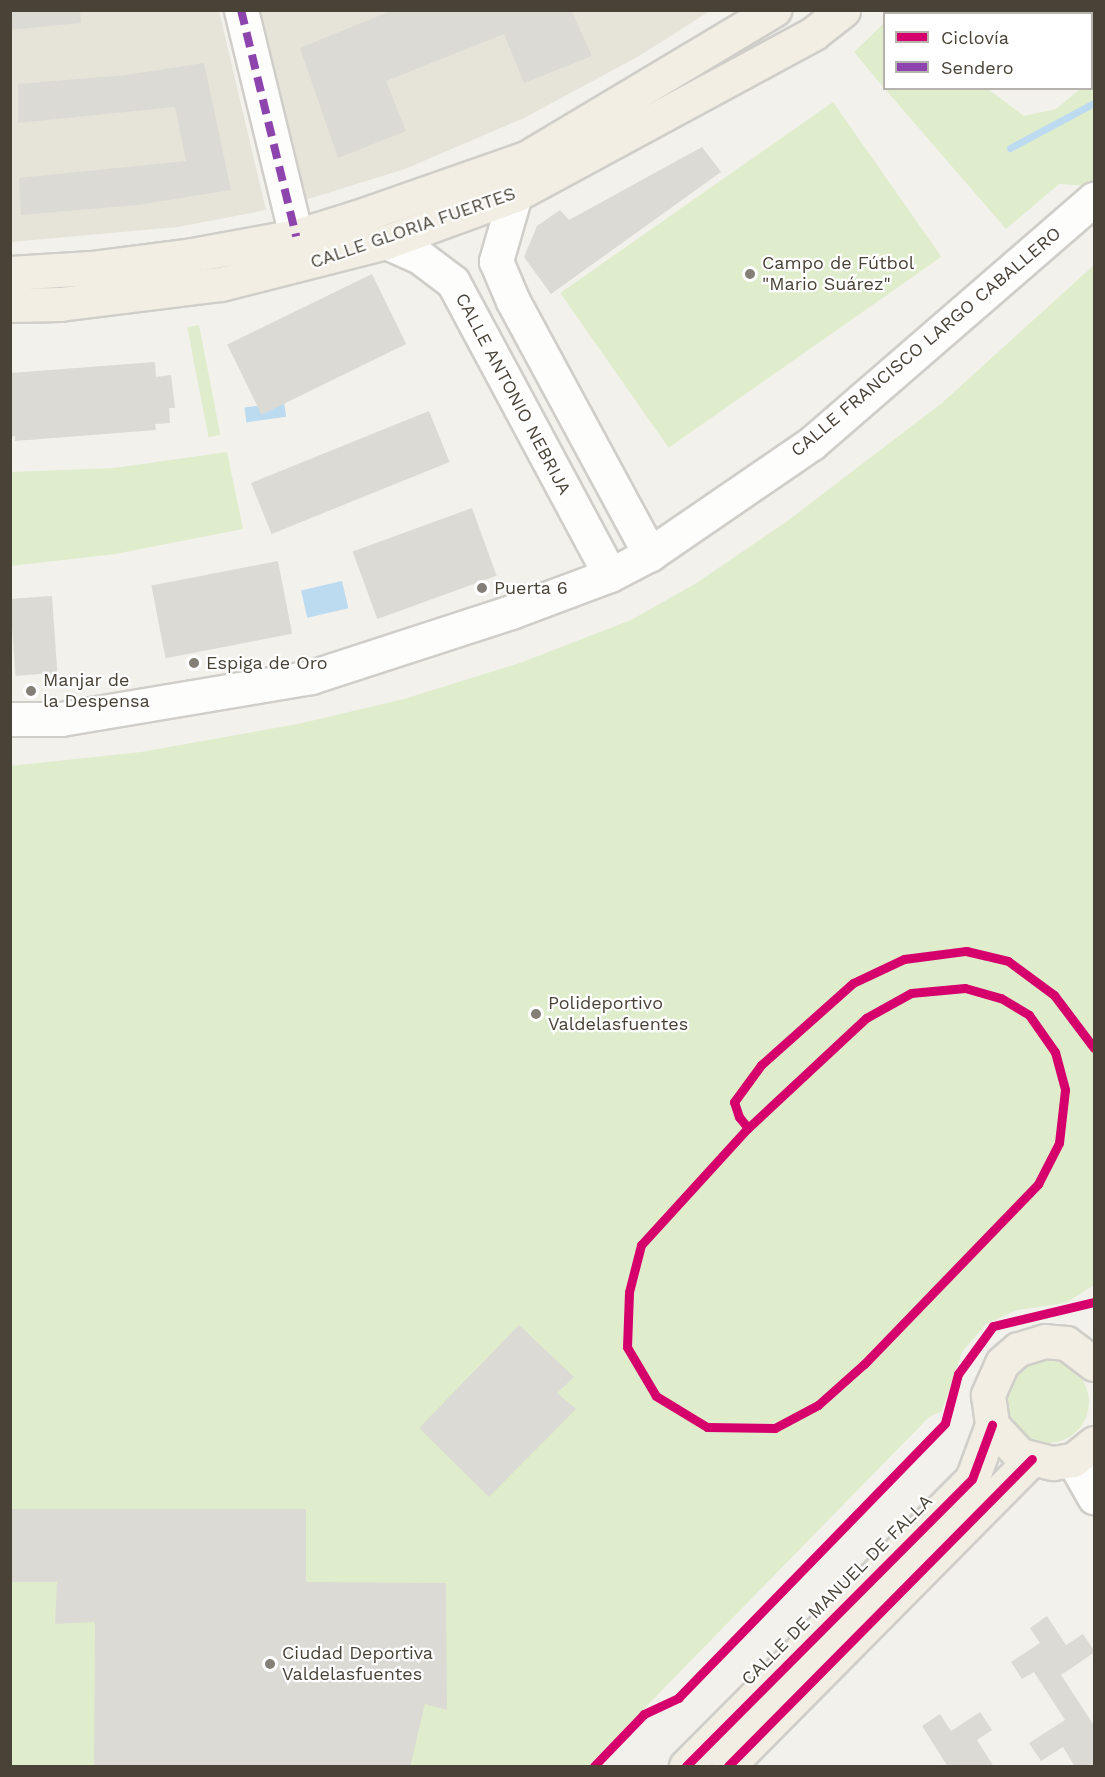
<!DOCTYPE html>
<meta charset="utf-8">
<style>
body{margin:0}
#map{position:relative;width:1105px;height:1777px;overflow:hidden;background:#f2f1ec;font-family:"Work Sans",sans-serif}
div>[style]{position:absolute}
.residential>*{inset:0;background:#e6e3d9}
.green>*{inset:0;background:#dfedcc;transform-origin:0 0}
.round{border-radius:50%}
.water>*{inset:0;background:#bcdbf0;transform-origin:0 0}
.stream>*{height:7px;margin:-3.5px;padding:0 3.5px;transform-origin:3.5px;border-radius:3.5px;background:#bcdbf0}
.building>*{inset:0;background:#dcdad4;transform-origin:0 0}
.roads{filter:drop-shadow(2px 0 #d0cec9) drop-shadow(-2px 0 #d0cec9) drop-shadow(0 2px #d0cec9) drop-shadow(0 -2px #d0cec9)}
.minor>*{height:33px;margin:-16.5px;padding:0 16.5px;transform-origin:16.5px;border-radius:16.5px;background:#fdfdfc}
.major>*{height:33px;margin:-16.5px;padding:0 16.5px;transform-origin:16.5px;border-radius:16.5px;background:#f2eee4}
.quiet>*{height:8px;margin-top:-4px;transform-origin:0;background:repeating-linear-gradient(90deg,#8e44ad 0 15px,transparent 0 23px)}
.cycleway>*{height:9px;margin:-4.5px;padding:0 4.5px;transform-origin:4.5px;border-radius:4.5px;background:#d6006c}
.dots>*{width:16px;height:16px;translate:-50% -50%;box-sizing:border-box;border:3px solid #fff;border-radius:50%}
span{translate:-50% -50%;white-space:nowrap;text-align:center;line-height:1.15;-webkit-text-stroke:4.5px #fff;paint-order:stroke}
.street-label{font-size:18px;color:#494237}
.poi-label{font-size:18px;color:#494237}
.left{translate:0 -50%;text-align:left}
.frame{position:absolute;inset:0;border:12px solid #494237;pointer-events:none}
.legend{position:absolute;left:883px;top:12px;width:210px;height:78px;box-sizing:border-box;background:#fff;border:2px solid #b6b3af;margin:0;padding:8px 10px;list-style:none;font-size:18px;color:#494237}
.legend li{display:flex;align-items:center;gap:12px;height:30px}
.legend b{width:30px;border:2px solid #b6b3af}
</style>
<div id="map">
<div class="residential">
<i style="clip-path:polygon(11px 11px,219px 11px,266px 210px,178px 227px,11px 242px)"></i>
<i style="clip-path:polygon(261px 11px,710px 11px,639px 56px,524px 118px,405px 169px,305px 200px)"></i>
</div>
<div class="green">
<i style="clip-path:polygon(884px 23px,884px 88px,854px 52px)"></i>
<i style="clip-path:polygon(1094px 76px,1094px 183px,1089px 186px,1059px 184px,1006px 229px,885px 89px,988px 89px,1024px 116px,1056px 109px,1080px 89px,1092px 88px)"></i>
<i style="left:833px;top:102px;width:189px;height:333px;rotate:55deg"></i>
<i style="clip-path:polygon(1094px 265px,1094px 1285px,1066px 1303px,1017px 1310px,986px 1324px,962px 1352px,942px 1411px,929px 1417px,588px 1766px,11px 1766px,10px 766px,141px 752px,298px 724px,404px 699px,520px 663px,631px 620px,695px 584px,786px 522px,942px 403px)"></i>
<i style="left:199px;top:325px;width:112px;height:12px;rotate:79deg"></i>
<i style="clip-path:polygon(227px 452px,243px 529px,115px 554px,11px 566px,11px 472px,114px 468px)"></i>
<i class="round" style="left:1007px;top:1361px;width:82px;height:82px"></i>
</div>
<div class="water">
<i style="left:284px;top:402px;width:15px;height:40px;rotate:82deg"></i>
<i style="left:342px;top:581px;width:28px;height:42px;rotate:77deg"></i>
</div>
<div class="stream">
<i style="left:1010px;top:148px;width:95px;rotate:-28.2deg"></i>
</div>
<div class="building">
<i style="clip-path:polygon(10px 10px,80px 10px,81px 23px,10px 30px)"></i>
<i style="clip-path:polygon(393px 10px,571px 10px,592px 56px,524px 83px,504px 34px,386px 81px,406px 131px,338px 158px,300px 48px)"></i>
<i style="clip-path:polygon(204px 63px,231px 190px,137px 205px,21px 215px,19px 178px,186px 161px,175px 107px,18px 123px,18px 84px,126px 75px)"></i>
<i style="clip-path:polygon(702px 147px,721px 172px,551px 294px,524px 257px,537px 226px,560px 210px,569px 220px)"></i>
<i style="left:372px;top:274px;width:78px;height:161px;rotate:64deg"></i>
<i style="clip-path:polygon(155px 362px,156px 377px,171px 375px,175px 408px,169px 408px,170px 423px,155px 424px,156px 430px,15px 441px,15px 436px,10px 437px,11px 373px)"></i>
<i style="left:429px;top:411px;width:55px;height:192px;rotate:68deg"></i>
<i style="left:472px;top:508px;width:72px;height:127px;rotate:70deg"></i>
<i style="left:278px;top:561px;width:74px;height:129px;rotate:79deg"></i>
<i style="left:52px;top:596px;width:77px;height:42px;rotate:86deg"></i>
<i style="clip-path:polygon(519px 1325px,574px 1377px,557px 1393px,576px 1409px,489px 1497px,419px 1428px)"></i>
<i style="clip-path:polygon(10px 1509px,306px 1509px,306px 1582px,446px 1583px,447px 1710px,425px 1704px,410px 1767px,94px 1767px,95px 1622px,55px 1624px,57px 1582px,10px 1582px)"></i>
<i style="clip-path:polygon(1047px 1616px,1066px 1645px,1083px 1634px,1095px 1652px,1061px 1675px,1095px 1727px,1095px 1767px,1075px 1767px,1063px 1747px,1041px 1761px,1029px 1743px,1065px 1720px,1034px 1672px,1022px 1679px,1011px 1662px,1040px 1643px,1030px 1628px)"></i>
<i style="clip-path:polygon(980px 1712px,992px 1730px,977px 1740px,994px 1767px,948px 1767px,922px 1726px,940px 1714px,951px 1731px)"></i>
</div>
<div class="roads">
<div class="minor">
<i style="left:241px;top:10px;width:233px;rotate:76.3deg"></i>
<i style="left:515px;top:195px;width:69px;rotate:106.1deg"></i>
<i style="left:496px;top:261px;width:43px;rotate:67deg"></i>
<i style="left:513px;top:301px;width:288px;rotate:61.6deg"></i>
<i style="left:386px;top:242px;width:37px;rotate:24deg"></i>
<i style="left:420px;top:257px;width:41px;rotate:37.1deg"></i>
<i style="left:453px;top:282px;width:332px;rotate:61.8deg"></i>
<i style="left:10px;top:719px;width:51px"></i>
<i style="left:61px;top:719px;width:254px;rotate:-9.5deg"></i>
<i style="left:311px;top:677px;width:210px;rotate:-18deg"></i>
<i style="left:511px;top:612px;width:106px;rotate:-20.5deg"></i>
<i style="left:610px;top:575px;width:45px;rotate:-27.7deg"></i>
<i style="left:650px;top:554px;width:196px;rotate:-34.4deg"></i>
<i style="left:812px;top:443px;width:373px;rotate:-40.9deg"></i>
<i style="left:1073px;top:1460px;width:43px;rotate:60.4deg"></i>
</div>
<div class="major">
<i style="left:10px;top:273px;width:81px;rotate:-3.5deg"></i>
<i style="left:91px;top:268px;width:102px;rotate:-7.3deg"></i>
<i style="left:192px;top:255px;width:106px;rotate:-10.4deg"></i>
<i style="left:296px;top:236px;width:64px;rotate:-17.3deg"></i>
<i style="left:357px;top:217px;width:181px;rotate:-19.3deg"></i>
<i style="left:528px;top:157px;width:287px;rotate:-30.9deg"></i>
<i style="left:10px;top:305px;width:50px;rotate:-1.1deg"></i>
<i style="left:60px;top:304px;width:162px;rotate:-7.1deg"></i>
<i style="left:221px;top:284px;width:170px;rotate:-14.3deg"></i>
<i style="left:386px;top:242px;width:137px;rotate:-20deg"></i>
<i style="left:515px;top:195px;width:340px;rotate:-28.4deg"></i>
<i style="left:814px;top:33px;width:37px;rotate:-38deg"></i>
<i style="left:1094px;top:1364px;width:35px;rotate:-143deg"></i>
<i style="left:1066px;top:1343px;width:21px;rotate:-175deg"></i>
<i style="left:1045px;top:1341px;width:28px;rotate:163deg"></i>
<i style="left:1018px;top:1349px;width:21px;rotate:139deg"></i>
<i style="left:1002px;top:1363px;width:35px;rotate:114deg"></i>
<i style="left:988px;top:1395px;width:30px;rotate:82deg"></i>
<i style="left:992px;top:1425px;width:41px;rotate:47deg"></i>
<i style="left:1020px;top:1455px;width:34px;rotate:14deg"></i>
<i style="left:1053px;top:1463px;width:20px;rotate:-9deg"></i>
<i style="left:1073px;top:1460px;width:27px;rotate:-39deg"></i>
<i style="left:686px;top:1766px;width:405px;rotate:-45.1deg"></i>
<i style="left:972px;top:1479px;width:58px;rotate:-69.7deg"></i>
<i style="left:728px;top:1766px;width:432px;rotate:-45.3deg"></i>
</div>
</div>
<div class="quiet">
<i style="left:241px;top:10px;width:233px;rotate:76.3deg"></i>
</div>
<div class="cycleway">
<i style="left:748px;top:1128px;width:161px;rotate:-43deg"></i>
<i style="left:866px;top:1018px;width:51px;rotate:-29.1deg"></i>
<i style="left:911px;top:993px;width:54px;rotate:-5.3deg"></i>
<i style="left:965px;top:988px;width:37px;rotate:16deg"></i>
<i style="left:1001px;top:998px;width:33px;rotate:31deg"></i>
<i style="left:1029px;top:1015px;width:45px;rotate:54.9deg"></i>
<i style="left:1055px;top:1052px;width:39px;rotate:75deg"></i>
<i style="left:1065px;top:1090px;width:53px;rotate:96.5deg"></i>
<i style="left:1059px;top:1143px;width:46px;rotate:117.1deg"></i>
<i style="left:1038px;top:1184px;width:250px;rotate:134deg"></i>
<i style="left:864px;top:1364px;width:62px;rotate:138.3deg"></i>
<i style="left:818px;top:1405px;width:49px;rotate:151.9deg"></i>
<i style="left:775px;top:1428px;width:68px;rotate:-179.2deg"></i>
<i style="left:707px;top:1427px;width:60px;rotate:-148.7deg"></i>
<i style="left:656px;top:1396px;width:57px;rotate:-120.6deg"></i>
<i style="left:627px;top:1347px;width:55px;rotate:-87.9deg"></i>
<i style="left:629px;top:1292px;width:49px;rotate:-75.7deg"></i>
<i style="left:641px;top:1245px;width:159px;rotate:-47.6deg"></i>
<i style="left:748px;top:1128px;width:14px;rotate:-129deg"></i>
<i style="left:739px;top:1117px;width:16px;rotate:-108deg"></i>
<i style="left:734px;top:1102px;width:46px;rotate:-53.9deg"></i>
<i style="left:761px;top:1065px;width:123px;rotate:-41.7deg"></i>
<i style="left:853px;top:983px;width:56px;rotate:-25.2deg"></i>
<i style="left:904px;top:959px;width:63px;rotate:-7.4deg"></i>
<i style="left:966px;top:951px;width:43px;rotate:13.4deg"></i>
<i style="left:1008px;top:961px;width:57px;rotate:36.5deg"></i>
<i style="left:1054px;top:995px;width:66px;rotate:53deg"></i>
<i style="left:594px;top:1766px;width:72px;rotate:-46.1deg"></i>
<i style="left:644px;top:1714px;width:38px;rotate:-25deg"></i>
<i style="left:678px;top:1698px;width:383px;rotate:-45.8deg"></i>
<i style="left:945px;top:1423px;width:51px;rotate:-75.1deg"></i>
<i style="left:958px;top:1374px;width:59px;rotate:-53.9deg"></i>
<i style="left:993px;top:1326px;width:104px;rotate:-13.4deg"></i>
<i style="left:686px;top:1766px;width:405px;rotate:-45.1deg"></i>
<i style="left:972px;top:1479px;width:58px;rotate:-69.7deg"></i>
<i style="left:728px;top:1766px;width:432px;rotate:-45.3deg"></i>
</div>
<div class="dots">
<i style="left:750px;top:274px;background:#847f76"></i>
<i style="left:482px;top:588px;background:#847f76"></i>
<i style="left:194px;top:663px;background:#847f76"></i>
<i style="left:31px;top:691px;background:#847f76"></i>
<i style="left:536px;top:1014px;background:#847f76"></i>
<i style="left:270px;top:1664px;background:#847f76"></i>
</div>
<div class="street-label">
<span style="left:413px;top:228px;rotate:-19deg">CALLE GLORIA FUERTES</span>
<span style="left:926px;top:342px;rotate:-40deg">CALLE FRANCISCO LARGO CABALLERO</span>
<span style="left:513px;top:394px;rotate:62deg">CALLE ANTONIO NEBRIJA</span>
<span style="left:837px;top:1590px;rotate:-45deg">CALLE DE MANUEL DE FALLA</span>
</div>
<div class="poi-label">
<span class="left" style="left:762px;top:274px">Campo de Fútbol<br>"Mario Suárez"</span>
<span class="left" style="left:494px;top:588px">Puerta 6</span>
<span class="left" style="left:206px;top:663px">Espiga de Oro</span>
<span class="left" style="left:43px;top:691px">Manjar de<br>la Despensa</span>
<span class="left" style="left:548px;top:1014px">Polideportivo<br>Valdelasfuentes</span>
<span class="left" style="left:282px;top:1664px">Ciudad Deportiva<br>Valdelasfuentes</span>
</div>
<div class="frame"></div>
<ul class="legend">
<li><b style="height:8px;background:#d6006c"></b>Ciclovía</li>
<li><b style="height:8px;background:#8e44ad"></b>Sendero</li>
</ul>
</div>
